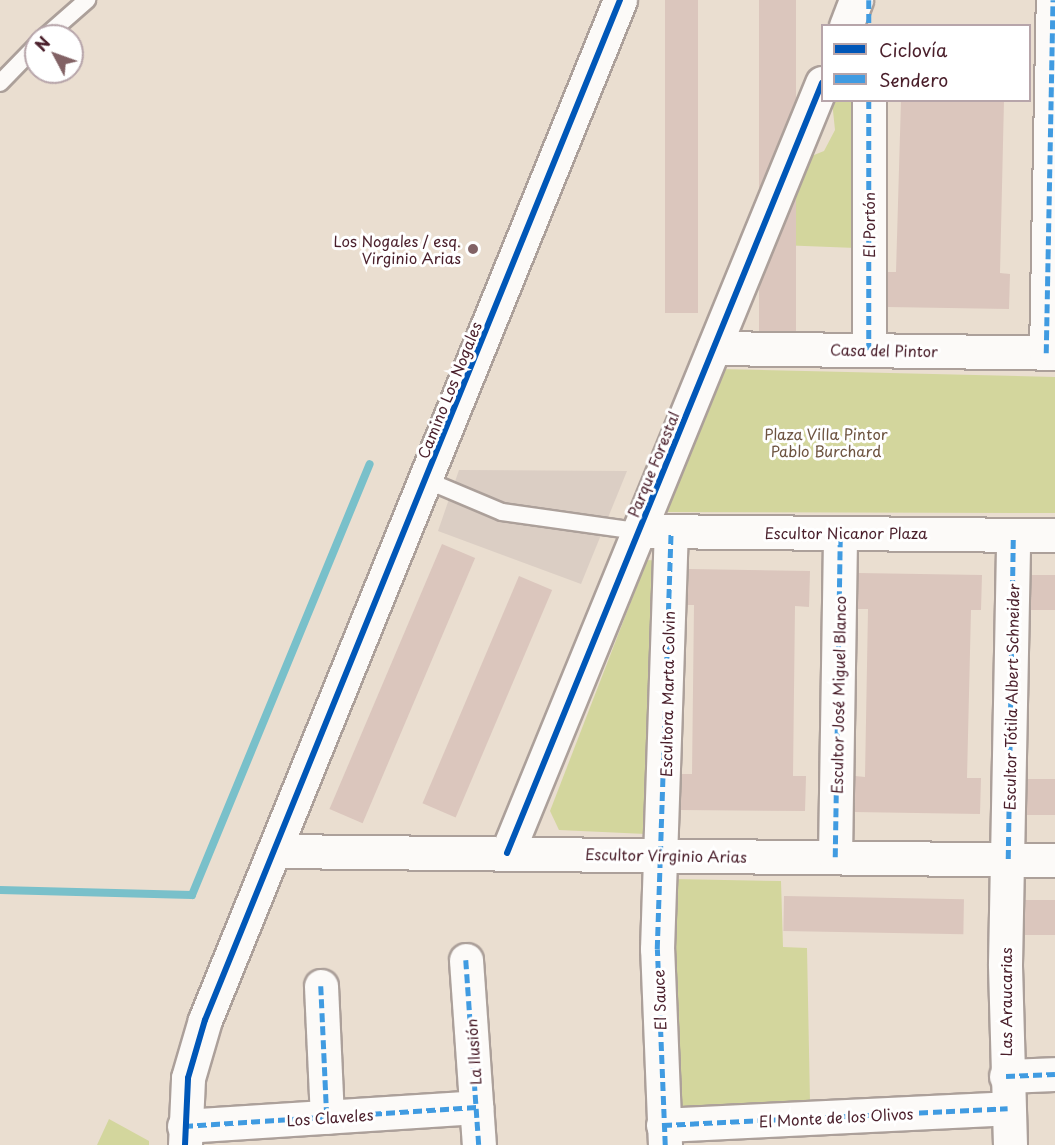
<!DOCTYPE html>
<meta charset="utf-8">
<style>
body{margin:0}
#map{position:relative;width:1055px;height:1145px;overflow:hidden;background:#eaded0;font-family:"Playpen Sans",sans-serif}
div>[style]{position:absolute}
.industrial>*{inset:0;background:#dbcec4}
.green>*{inset:0;background:#d3d69d}
.stream>*{height:8px;margin:-4px;padding:0 4px;transform-origin:4px;border-radius:4px;background:#79c0ca}
.building>*{inset:0;background:#dbc6bd;transform-origin:0 0}
.roads{filter:drop-shadow(2px 0 #aca09a) drop-shadow(-2px 0 #aca09a) drop-shadow(0 2px #aca09a) drop-shadow(0 -2px #aca09a)}
.lane>*{height:16px;margin:-8px;padding:0 8px;transform-origin:8px;border-radius:8px;background:#fcfaf8}
.street>*{height:33px;margin:-16.5px;padding:0 16.5px;transform-origin:16.5px;border-radius:16.5px;background:#fcfaf8}
.quiet>*{height:4.5px;margin-top:-2.25px;transform-origin:0;background:repeating-linear-gradient(90deg,#409be1 0 9px,transparent 0 13.5px)}
.cycleway>*{height:6px;margin:-3px;padding:0 3px;transform-origin:3px;border-radius:3px;background:#0057b8}
.dots>*{width:16px;height:16px;translate:-50% -50%;box-sizing:border-box;border:3px solid #fff;border-radius:50%}
span{translate:-50% -50%;white-space:nowrap;text-align:center;line-height:1.15;-webkit-text-stroke:6px #fff;paint-order:stroke}
.street-label{font-size:15px;color:#4a1f2b}
.poi-label{font-size:15px;color:#4a1f2b}
.right{translate:-100% -50%;text-align:right}
.park-label{font-size:15px;color:#6e5441}
.legend{position:absolute;left:821px;top:24px;width:210px;height:78px;box-sizing:border-box;background:#fff;border:2px solid #b7a5aa;margin:0;padding:8px 10px;list-style:none;font-size:18px;color:#4a1f2b}
.legend li{display:flex;align-items:center;gap:12px;height:30px}
.legend b{width:30px;border:2px solid #b7a5aa}
.north{position:absolute;left:24px;top:24px;width:60px;height:60px;box-sizing:border-box;background:#fff;border:2px solid #b7a5aa;border-radius:50%;rotate:311deg;font-size:16px;font-weight:700;line-height:24px;text-align:center;color:#4a1f2b}
.north::after{content:'';display:block;margin:auto;width:21px;height:27px;background:#826265;clip-path:polygon(50% 0,100% 100%,50% 72%,0 100%)}
</style>
<div id="map">
<div class="industrial">
<i style="clip-path:polygon(459px 470px,627px 471px,581px 584px,438px 531px)"></i>
</div>
<div class="green">
<i style="clip-path:polygon(832px 101px,862px 101px,856px 248px,779px 245px,809px 157px,824px 151px,835px 130px)"></i>
<i style="clip-path:polygon(718px 369px,1055px 377px,1055px 513px,667px 512px)"></i>
<i style="clip-path:polygon(647px 560px,662px 561px,646px 834px,559px 830px,550px 811px)"></i>
<i style="clip-path:polygon(672px 879px,781px 881px,783px 947px,807px 948px,810px 1102px,680px 1112px)"></i>
<i style="clip-path:polygon(109px 1119px,149px 1141px,149px 1145px,97px 1145px)"></i>
</div>
<div class="stream">
<i style="left:0;top:890px;width:192px;rotate:1.5deg"></i>
<i style="left:192px;top:895px;width:466px;rotate:-67.6deg"></i>
</div>
<div class="building">
<i style="left:665px;top:0;width:33px;height:313px"></i>
<i style="left:759px;top:0;width:37px;height:346px"></i>
<i style="clip-path:polygon(901px 100px,1004px 100px,1000px 273px,1010px 274px,1009px 309px,888px 307px,888px 272px,896px 272px)"></i>
<i style="left:442px;top:544px;width:36px;height:288px;rotate:23deg"></i>
<i style="clip-path:polygon(689px 569px,810px 571px,809px 607px,795px 606px,793px 776px,806px 776px,805px 811px,680px 810px,682px 774px,692px 774px,694px 605px,687px 605px)"></i>
<i style="clip-path:polygon(858px 573px,982px 575px,981px 610px,971px 610px,967px 778px,981px 778px,980px 814px,854px 812px,855px 776px,865px 777px,868px 609px,858px 609px)"></i>
<i style="left:1031px;top:575px;width:24px;height:35px"></i>
<i style="left:519px;top:576px;width:36px;height:247px;rotate:23deg"></i>
<i style="left:1027px;top:779px;width:28px;height:36px"></i>
<i style="left:784px;top:896px;width:180px;height:35px;rotate:1deg"></i>
<i style="left:1025px;top:900px;width:30px;height:35px"></i>
</div>
<div class="roads">
<div class="lane">
<i style="left:46px;top:36px;width:55px;rotate:-41.3deg"></i>
<i style="left:0;top:83px;width:52px;rotate:-45.8deg"></i>
<i style="left:426px;top:480px;width:82px;rotate:22.8deg"></i>
<i style="left:502px;top:512px;width:137px;rotate:8deg"></i>
</div>
<div class="street">
<i style="left:846px;top:26px;width:28px;rotate:-69deg"></i>
<i style="left:869px;top:100px;width:250px;rotate:90deg"></i>
<i style="left:714px;top:348px;width:341px;rotate:0.8deg"></i>
<i style="left:1046px;top:353px;width:353px;rotate:-88.9deg"></i>
<i style="left:649px;top:531px;width:406px;rotate:0.6deg"></i>
<i style="left:277px;top:851px;width:778px;rotate:0.66deg"></i>
<i style="left:507px;top:853px;width:832px;rotate:-67.75deg"></i>
<i style="left:835px;top:857px;width:324px;rotate:-89.1deg"></i>
<i style="left:466px;top:960px;width:185px;rotate:86deg"></i>
<i style="left:321px;top:986px;width:131px;rotate:87.4deg"></i>
<i style="left:1006px;top:1076px;width:49px;rotate:-2.3deg"></i>
<i style="left:663px;top:1125px;width:345px;rotate:-2.8deg"></i>
<i style="left:184px;top:1126px;width:293px;rotate:-3.7deg"></i>
<i style="left:185px;top:1145px;width:67px;rotate:-87.4deg"></i>
<i style="left:188px;top:1078px;width:60px;rotate:-73.7deg"></i>
<i style="left:205px;top:1020px;width:1101px;rotate:-67.86deg"></i>
<i style="left:665px;top:1145px;width:196px;rotate:-92.3deg"></i>
<i style="left:657px;top:949px;width:417px;rotate:-88.1deg"></i>
<i style="left:1010px;top:1145px;width:181px;rotate:-91.6deg"></i>
<i style="left:1005px;top:964px;width:429px;rotate:-88.9deg"></i>
</div>
</div>
<div class="quiet">
<i style="left:869px;top:0;width:26px;rotate:90deg"></i>
<i style="left:869px;top:100px;width:250px;rotate:90deg"></i>
<i style="left:1046px;top:353px;width:353px;rotate:-88.9deg"></i>
<i style="left:835px;top:857px;width:324px;rotate:-89.1deg"></i>
<i style="left:1008px;top:859px;width:324px;rotate:-89.1deg"></i>
<i style="left:466px;top:960px;width:185px;rotate:86deg"></i>
<i style="left:321px;top:986px;width:131px;rotate:87.4deg"></i>
<i style="left:1006px;top:1076px;width:49px;rotate:-2.3deg"></i>
<i style="left:663px;top:1125px;width:345px;rotate:-2.8deg"></i>
<i style="left:184px;top:1126px;width:293px;rotate:-3.7deg"></i>
<i style="left:665px;top:1145px;width:196px;rotate:-92.3deg"></i>
<i style="left:657px;top:949px;width:417px;rotate:-88.1deg"></i>
</div>
<div class="cycleway">
<i style="left:507px;top:853px;width:832px;rotate:-67.75deg"></i>
<i style="left:185px;top:1145px;width:67px;rotate:-87.4deg"></i>
<i style="left:188px;top:1078px;width:60px;rotate:-73.7deg"></i>
<i style="left:205px;top:1020px;width:1101px;rotate:-67.86deg"></i>
</div>
<div class="dots">
<i style="left:473px;top:249px;background:#826265"></i>
</div>
<div class="street-label">
<span style="left:869px;top:225px;rotate:-90deg">El Portón</span>
<span style="left:884px;top:350px;rotate:1deg">Casa del Pintor</span>
<span style="left:449px;top:390px;rotate:-68deg">Camino Los Nogales</span>
<span style="left:653px;top:464px;rotate:-68deg">Parque Forestal</span>
<span style="left:846px;top:533px">Escultor Nicanor Plaza</span>
<span style="left:667px;top:694px;rotate:-89deg">Escultora Marta Colvin</span>
<span style="left:838px;top:695px;rotate:-89deg">Escultor José Miguel Blanco</span>
<span style="left:1011px;top:697px;rotate:-89deg">Escultor Tótila Albert Schneider</span>
<span style="left:666px;top:855px;rotate:1deg">Escultor Virginio Arias</span>
<span style="left:659px;top:1000px;rotate:-92deg">El Sauce</span>
<span style="left:1006px;top:1002px;rotate:-90deg">Las Araucarias</span>
<span style="left:473px;top:1052px;rotate:-94deg">La Ilusión</span>
<span style="left:330px;top:1117px;rotate:-4deg">Los Claveles</span>
<span style="left:836px;top:1117px;rotate:-3deg">El Monte de los Olivos</span>
</div>
<div class="poi-label">
<span class="right" style="left:461px;top:249px">Los Nogales / esq.<br>Virginio Arias</span>
</div>
<div class="park-label">
<span style="left:826px;top:442px">Plaza Villa Pintor<br>Pablo Burchard</span>
</div>
<ul class="legend">
<li><b style="height:8px;background:#0057b8"></b>Ciclovía</li>
<li><b style="height:8px;background:#409be1"></b>Sendero</li>
</ul>
<div class="north">N</div>
</div>
